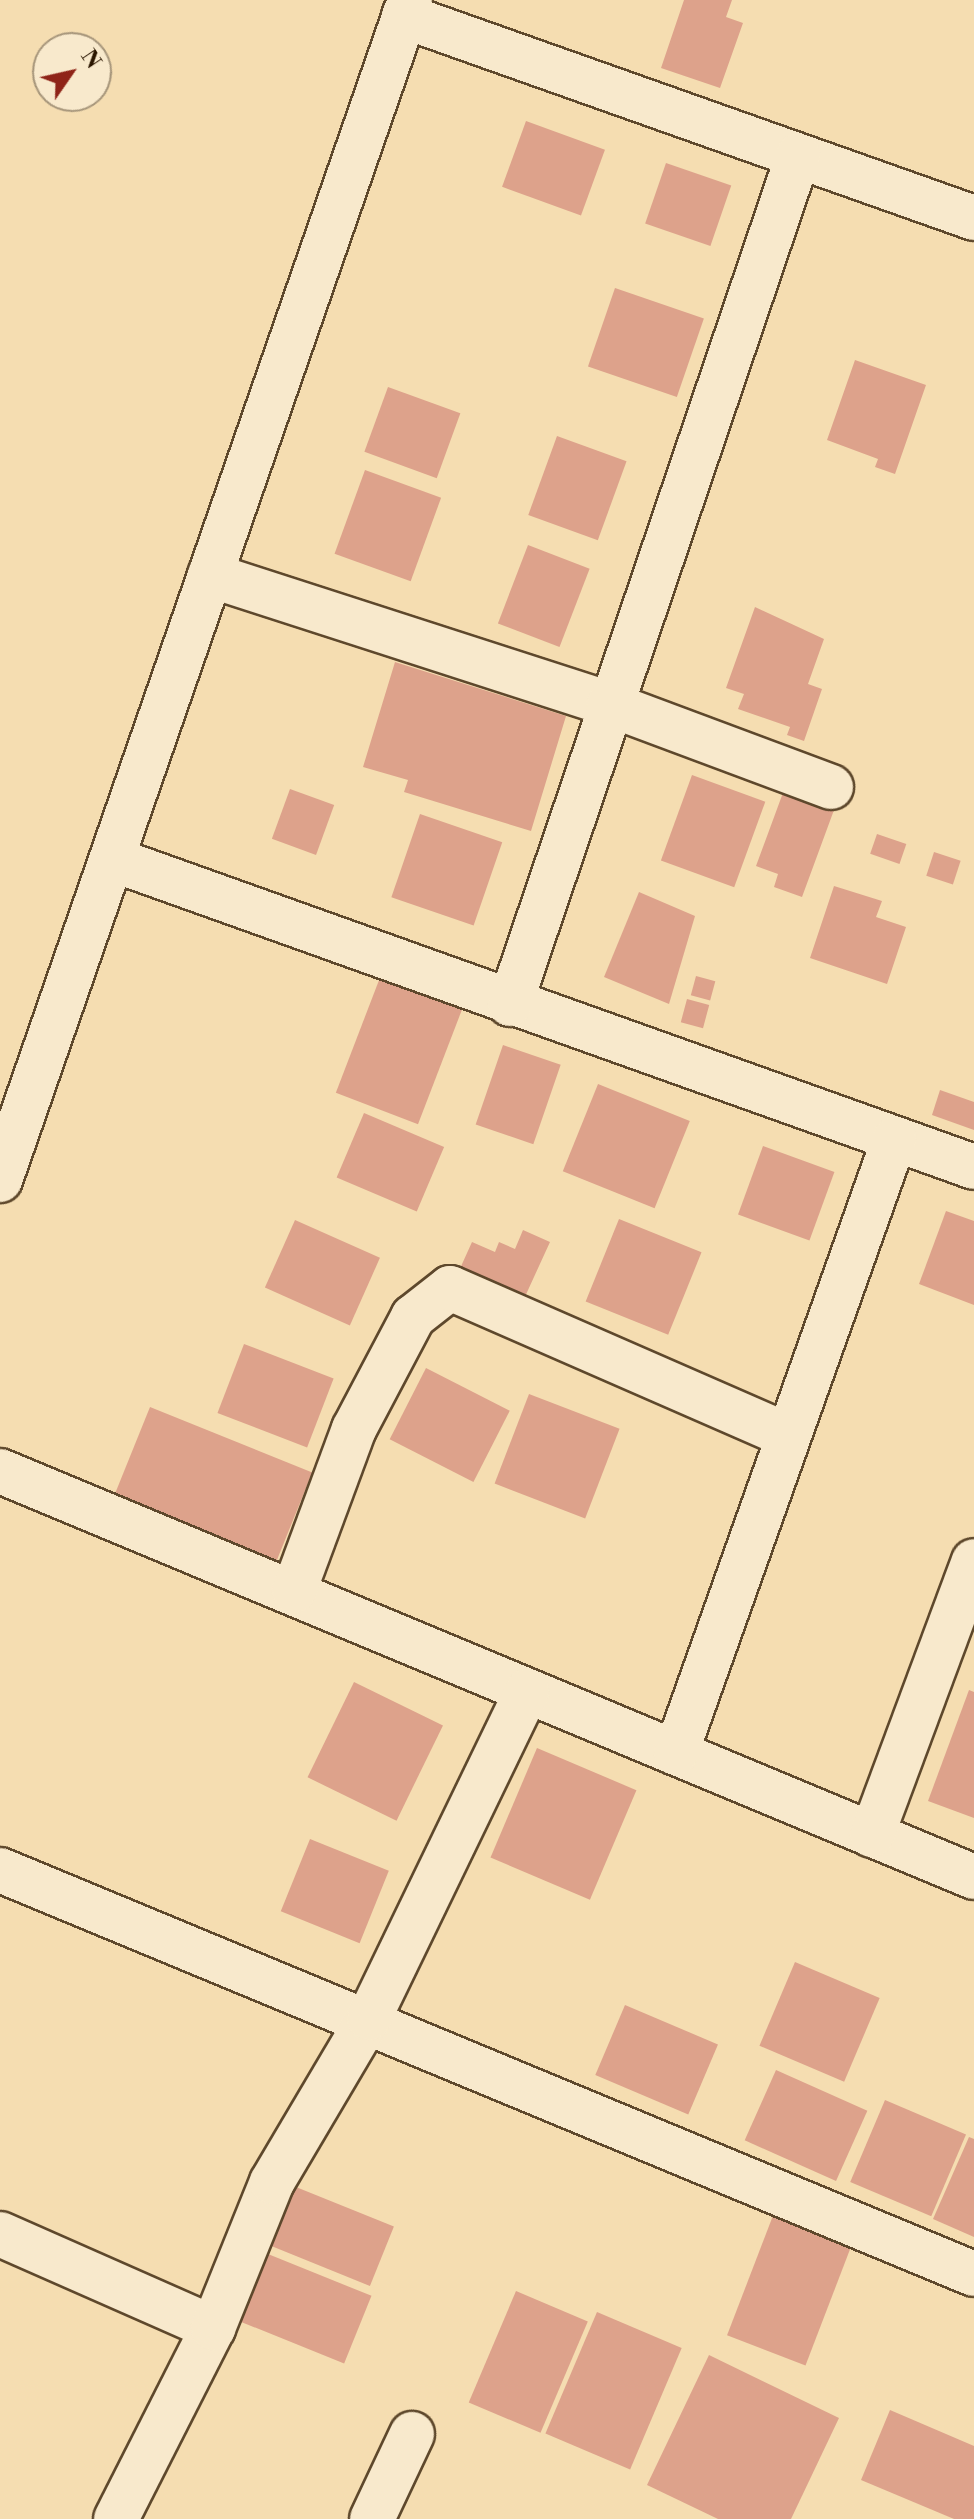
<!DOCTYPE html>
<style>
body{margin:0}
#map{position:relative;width:974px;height:2519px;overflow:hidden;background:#f5ddb1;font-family:"Libre Bodoni",serif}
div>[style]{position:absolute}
.building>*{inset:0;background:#dda28b;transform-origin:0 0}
.roads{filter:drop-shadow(2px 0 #5e482c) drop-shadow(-2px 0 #5e482c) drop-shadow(0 2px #5e482c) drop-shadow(0 -2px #5e482c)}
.minor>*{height:44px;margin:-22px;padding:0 22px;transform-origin:22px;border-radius:22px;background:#f8e9cc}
span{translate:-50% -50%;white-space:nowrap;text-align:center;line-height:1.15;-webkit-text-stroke:8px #f8e9cc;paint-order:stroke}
.north{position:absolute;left:32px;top:32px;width:80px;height:80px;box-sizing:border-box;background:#f8e9cc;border:2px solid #a6957a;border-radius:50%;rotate:56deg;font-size:22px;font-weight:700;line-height:32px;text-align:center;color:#2b1600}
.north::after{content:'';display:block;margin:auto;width:28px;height:36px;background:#8f2418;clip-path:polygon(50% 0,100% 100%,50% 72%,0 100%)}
</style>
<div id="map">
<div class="building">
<i style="clip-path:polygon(684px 0,732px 0,726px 17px,743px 23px,720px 88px,661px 68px)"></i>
<i style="left:526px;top:121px;width:84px;height:70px;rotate:20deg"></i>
<i style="left:666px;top:163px;width:69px;height:64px;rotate:19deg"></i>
<i style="left:615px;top:288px;width:94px;height:83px;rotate:19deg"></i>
<i style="clip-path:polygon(855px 360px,926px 385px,895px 474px,875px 467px,878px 459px,827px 440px)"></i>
<i style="left:388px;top:387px;width:77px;height:69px;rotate:20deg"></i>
<i style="left:557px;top:436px;width:74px;height:84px;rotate:20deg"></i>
<i style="left:365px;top:470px;width:81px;height:89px;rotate:20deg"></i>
<i style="left:528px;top:545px;width:66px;height:84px;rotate:21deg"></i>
<i style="clip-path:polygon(755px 607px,824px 639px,808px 684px,822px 689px,804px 741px,787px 735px,790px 727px,738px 709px,744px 694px,726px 688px)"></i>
<i style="clip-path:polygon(395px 662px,566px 716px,531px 831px,404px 792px,408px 780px,363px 767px)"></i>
<i style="left:692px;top:775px;width:78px;height:91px;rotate:20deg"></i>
<i style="left:290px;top:789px;width:47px;height:53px;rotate:20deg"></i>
<i style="clip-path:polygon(784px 790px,834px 810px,802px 897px,774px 887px,778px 874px,756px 866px)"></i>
<i style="left:420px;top:814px;width:87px;height:88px;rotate:19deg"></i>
<i style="left:877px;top:834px;width:31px;height:21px;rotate:19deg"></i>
<i style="left:934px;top:852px;width:28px;height:25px;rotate:18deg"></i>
<i style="clip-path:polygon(834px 886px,882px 901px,876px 917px,906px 927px,887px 984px,810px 958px)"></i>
<i style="clip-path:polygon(639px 892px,695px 916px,669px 1004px,604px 977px)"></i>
<i style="left:381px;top:975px;width:88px;height:126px;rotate:21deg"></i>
<i style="left:696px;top:976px;width:20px;height:20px;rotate:15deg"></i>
<i style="left:687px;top:999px;width:23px;height:24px;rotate:15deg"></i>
<i style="left:503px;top:1045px;width:61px;height:84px;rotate:19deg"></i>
<i style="left:598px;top:1084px;width:99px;height:94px;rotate:22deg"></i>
<i style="clip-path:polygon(940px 1090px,974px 1102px,974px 1130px,932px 1115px)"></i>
<i style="left:364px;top:1113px;width:87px;height:70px;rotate:23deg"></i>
<i style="left:763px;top:1146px;width:76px;height:73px;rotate:20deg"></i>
<i style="clip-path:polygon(946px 1211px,974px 1221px,974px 1305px,919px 1284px)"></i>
<i style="left:619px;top:1219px;width:89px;height:89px;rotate:22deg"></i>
<i style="left:295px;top:1220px;width:93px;height:74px;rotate:24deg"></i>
<i style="clip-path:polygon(523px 1230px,550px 1242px,523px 1301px,458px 1273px,472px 1242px,495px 1252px,499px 1242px,515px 1249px)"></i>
<i style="left:244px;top:1344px;width:96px;height:74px;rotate:21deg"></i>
<i style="left:426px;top:1368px;width:94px;height:80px;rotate:27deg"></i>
<i style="left:529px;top:1394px;width:97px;height:96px;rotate:21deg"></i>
<i style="left:150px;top:1407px;width:175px;height:97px;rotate:22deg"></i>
<i style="left:354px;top:1682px;width:99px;height:106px;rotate:26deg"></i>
<i style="clip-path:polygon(969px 1690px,974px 1692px,974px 1818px,928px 1801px)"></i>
<i style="left:537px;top:1748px;width:108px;height:119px;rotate:23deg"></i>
<i style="left:310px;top:1839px;width:85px;height:78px;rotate:22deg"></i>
<i style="left:795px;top:1962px;width:92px;height:91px;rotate:23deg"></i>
<i style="left:625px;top:2005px;width:101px;height:76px;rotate:23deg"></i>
<i style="left:776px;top:2070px;width:100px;height:77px;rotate:24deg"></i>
<i style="left:885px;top:2100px;width:88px;height:89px;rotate:23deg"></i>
<i style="clip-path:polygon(969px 2137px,974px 2139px,974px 2237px,933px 2219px)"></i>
<i style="left:291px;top:2185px;width:111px;height:64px;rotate:22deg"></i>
<i style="left:774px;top:2213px;width:84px;height:131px;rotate:21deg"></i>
<i style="left:263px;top:2252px;width:117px;height:73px;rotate:22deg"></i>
<i style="left:516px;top:2291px;width:78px;height:121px;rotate:23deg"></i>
<i style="left:597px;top:2312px;width:92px;height:132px;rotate:23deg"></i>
<i style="clip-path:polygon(709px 2355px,839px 2418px,791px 2519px,718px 2519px,647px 2485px)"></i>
<i style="clip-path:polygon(890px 2410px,974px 2446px,974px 2519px,954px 2519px,861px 2480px)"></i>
</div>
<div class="roads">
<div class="minor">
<i style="left:404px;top:16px;width:605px;rotate:19.51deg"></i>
<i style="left:210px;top:575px;width:419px;rotate:17.9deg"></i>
<i style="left:609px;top:704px;width:237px;rotate:20.5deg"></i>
<i style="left:112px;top:859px;width:915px;rotate:19.66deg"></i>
<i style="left:510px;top:1004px;width:896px;rotate:-71.24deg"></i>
<i style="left:0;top:1180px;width:1249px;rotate:-70.84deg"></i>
<i style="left:0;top:1471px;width:1055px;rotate:22.63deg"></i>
<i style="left:294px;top:1591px;width:173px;rotate:-69.7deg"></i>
<i style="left:354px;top:1429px;width:127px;rotate:-62.2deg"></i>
<i style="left:413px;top:1317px;width:47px;rotate:-38.1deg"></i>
<i style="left:450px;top:1288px;width:369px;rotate:23.6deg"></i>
<i style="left:676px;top:1753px;width:651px;rotate:-70.42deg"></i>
<i style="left:872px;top:1835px;width:292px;rotate:-69.6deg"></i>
<i style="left:0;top:1870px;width:1054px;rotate:22.53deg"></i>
<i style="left:0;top:2234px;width:233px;rotate:23.8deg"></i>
<i style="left:116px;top:2519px;width:214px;rotate:-63.1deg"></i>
<i style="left:213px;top:2328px;width:157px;rotate:-68deg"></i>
<i style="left:272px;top:2182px;width:191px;rotate:-59.4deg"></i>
<i style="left:369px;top:2018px;width:363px;rotate:-64.2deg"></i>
<i style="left:372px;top:2519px;width:94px;rotate:-64.8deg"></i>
</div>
</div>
<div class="north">N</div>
</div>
